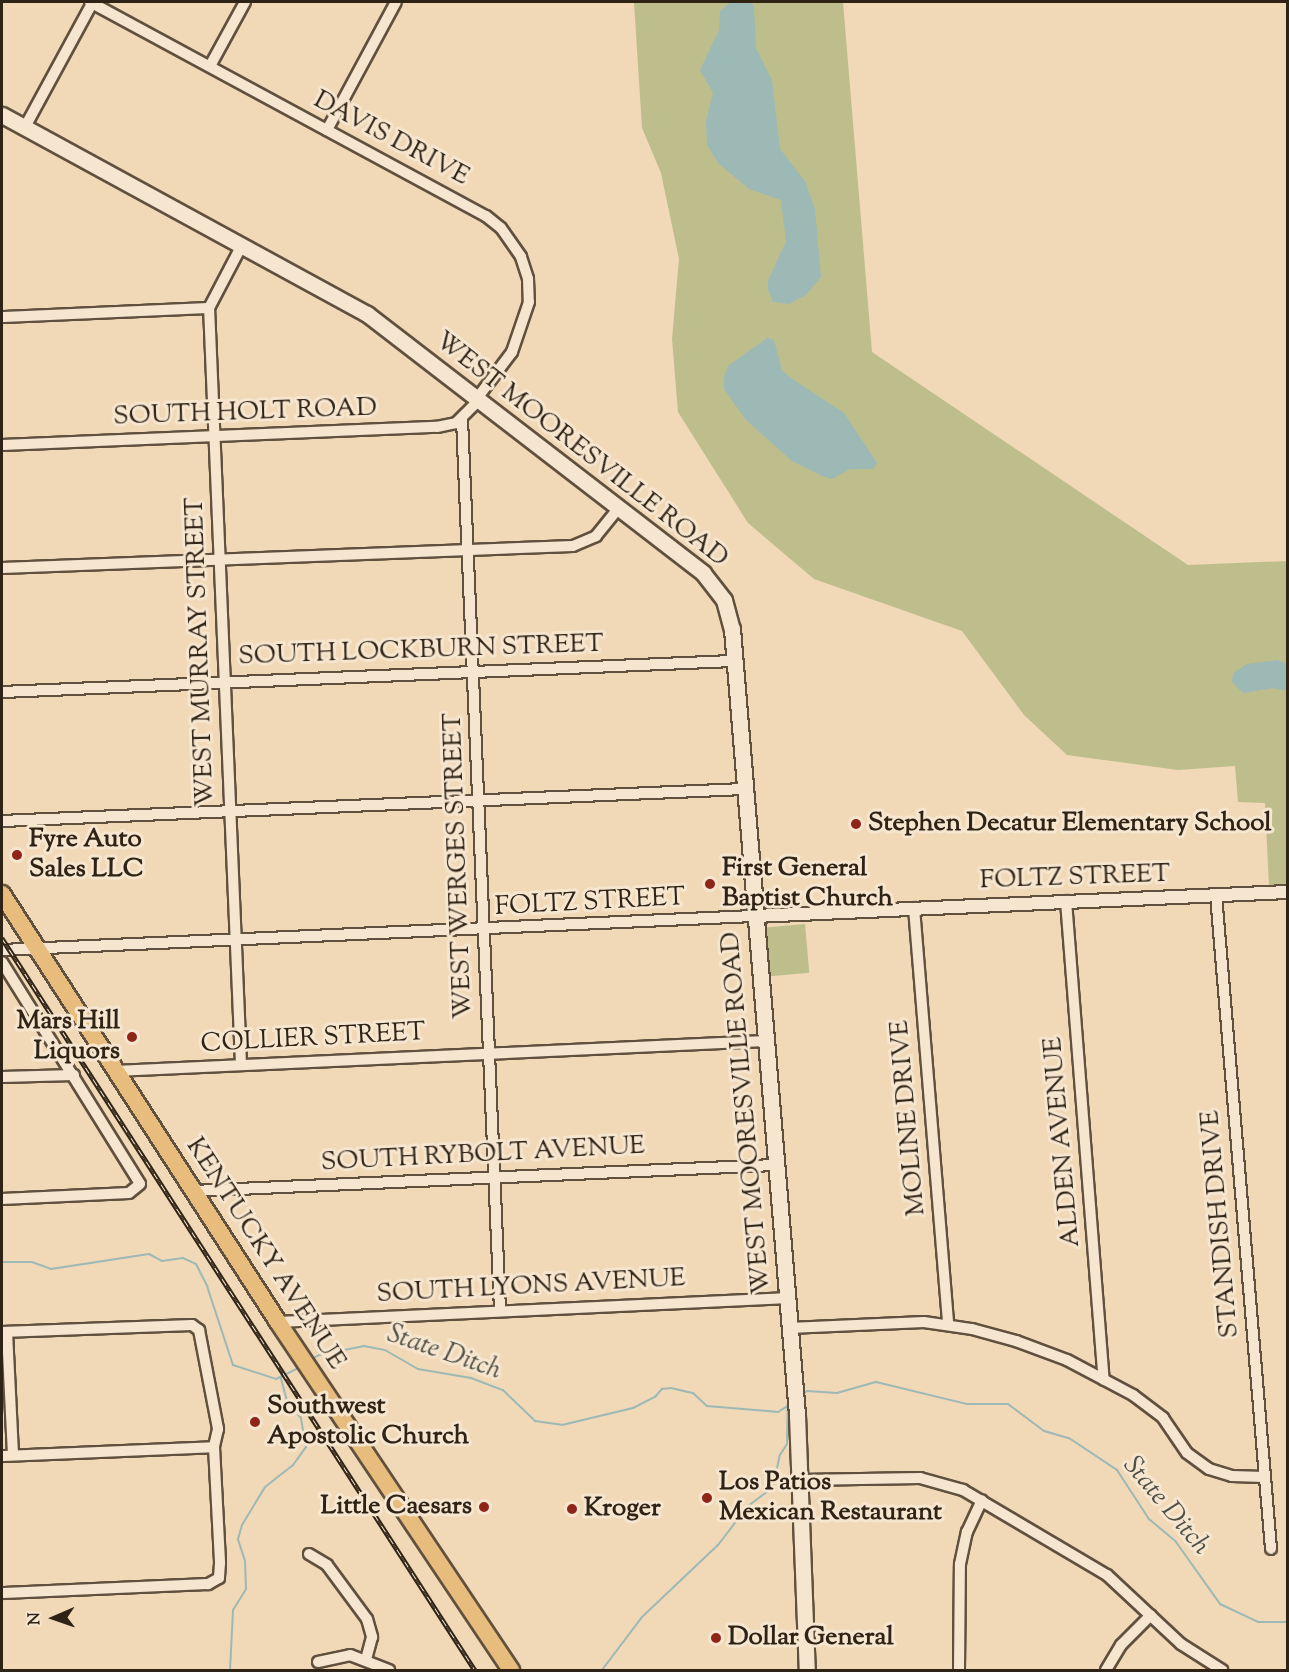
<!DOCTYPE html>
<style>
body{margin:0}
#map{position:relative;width:1289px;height:1672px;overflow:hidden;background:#f1d8b7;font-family:"Sorts Mill Goudy",serif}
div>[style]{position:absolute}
.green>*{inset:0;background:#bdbe8c;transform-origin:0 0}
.water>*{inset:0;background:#9cb9b5}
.stream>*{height:2px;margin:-1px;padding:0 1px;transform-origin:1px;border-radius:1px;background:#9cb9b5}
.roads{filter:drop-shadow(2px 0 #60503e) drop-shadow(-2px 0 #60503e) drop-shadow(0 2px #60503e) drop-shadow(0 -2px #60503e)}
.minor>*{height:10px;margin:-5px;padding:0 5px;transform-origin:5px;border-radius:5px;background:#f6e6d0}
.tertiary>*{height:12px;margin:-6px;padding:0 6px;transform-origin:6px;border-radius:6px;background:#f6e6d0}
.secondary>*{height:15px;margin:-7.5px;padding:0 7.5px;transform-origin:7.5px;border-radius:7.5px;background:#f6e6d0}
.primary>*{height:16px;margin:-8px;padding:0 8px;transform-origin:8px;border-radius:8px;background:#e8bc7c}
.rail>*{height:4.5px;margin-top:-2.25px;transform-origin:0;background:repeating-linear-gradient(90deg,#f6e6d0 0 7px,#2f2316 0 14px);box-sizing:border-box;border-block:2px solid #2f2316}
.dots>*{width:16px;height:16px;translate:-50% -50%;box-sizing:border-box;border:3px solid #f6e6d0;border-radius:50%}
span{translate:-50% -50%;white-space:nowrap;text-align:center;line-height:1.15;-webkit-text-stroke:6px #f6e6d0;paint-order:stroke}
.street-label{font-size:26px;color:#2f2316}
.poi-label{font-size:26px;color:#2f2316;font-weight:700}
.left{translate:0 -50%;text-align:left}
.right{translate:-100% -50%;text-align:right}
.water-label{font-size:27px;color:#505046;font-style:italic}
.frame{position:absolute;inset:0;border:3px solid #2f2316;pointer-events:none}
.north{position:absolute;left:24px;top:1588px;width:60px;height:60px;-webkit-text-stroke:4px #f6e6d0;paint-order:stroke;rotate:268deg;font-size:16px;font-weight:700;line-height:24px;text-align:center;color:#2f2316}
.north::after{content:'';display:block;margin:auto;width:21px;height:27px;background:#2f2316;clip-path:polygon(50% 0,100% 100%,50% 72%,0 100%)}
</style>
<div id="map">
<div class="green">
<i style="clip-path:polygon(634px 2px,843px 2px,872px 352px,1188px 565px,1287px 561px,1287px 885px,1269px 886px,1265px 803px,1238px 802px,1235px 766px,1178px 770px,1067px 755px,1024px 715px,962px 631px,814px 579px,748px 523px,678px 412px,672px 339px,679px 259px,661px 173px,642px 128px)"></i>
<i style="left:805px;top:924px;width:49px;height:42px;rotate:85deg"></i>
</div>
<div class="water">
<i style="clip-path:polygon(731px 2px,751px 2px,754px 7px,756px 48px,772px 80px,780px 149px,805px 181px,815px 209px,821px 277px,806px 295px,789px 304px,773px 302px,768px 290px,768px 281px,786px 241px,781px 200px,749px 189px,719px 164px,707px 145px,706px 121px,713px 93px,700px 70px,719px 30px,720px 11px)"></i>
<i style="clip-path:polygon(767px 338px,774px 340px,782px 370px,788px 376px,844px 413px,877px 463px,873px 469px,850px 469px,832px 479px,822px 476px,792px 461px,746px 420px,724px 389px,724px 376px,728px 366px)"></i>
<i style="clip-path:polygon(1277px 660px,1287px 664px,1287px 691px,1273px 688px,1243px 693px,1232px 682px,1233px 673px,1247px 664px)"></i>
</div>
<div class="stream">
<i style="left:2px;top:1262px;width:30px"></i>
<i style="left:32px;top:1262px;width:20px;rotate:20deg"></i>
<i style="left:51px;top:1269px;width:99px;rotate:-8.7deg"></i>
<i style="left:149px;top:1254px;width:15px;rotate:28deg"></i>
<i style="left:162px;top:1261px;width:21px;rotate:-8deg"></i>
<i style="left:183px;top:1258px;width:14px;rotate:25deg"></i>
<i style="left:196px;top:1264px;width:25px;rotate:63deg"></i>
<i style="left:207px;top:1286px;width:83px;rotate:71.8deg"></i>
<i style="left:233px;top:1365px;width:45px;rotate:18deg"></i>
<i style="left:276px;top:1379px;width:28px;rotate:-26deg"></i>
<i style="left:310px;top:1360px;width:10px;rotate:-29deg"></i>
<i style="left:319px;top:1355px;width:46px;rotate:-11.3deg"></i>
<i style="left:364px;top:1346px;width:21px;rotate:11deg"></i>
<i style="left:385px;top:1350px;width:38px;rotate:30deg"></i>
<i style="left:418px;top:1369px;width:54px;rotate:9.6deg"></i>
<i style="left:471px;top:1378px;width:34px;rotate:21deg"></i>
<i style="left:503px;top:1390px;width:45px;rotate:44.1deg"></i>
<i style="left:535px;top:1421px;width:27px;rotate:8deg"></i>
<i style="left:562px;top:1425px;width:73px;rotate:-13.5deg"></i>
<i style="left:633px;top:1408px;width:25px;rotate:-27deg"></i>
<i style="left:655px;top:1397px;width:11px;rotate:-49deg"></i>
<i style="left:662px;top:1389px;width:9px;rotate:-6deg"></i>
<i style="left:671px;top:1388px;width:23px;rotate:13deg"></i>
<i style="left:693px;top:1393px;width:19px;rotate:43deg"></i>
<i style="left:707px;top:1406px;width:71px;rotate:4.8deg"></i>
<i style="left:778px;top:1412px;width:13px;rotate:-32deg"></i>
<i style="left:802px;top:1395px;width:6px;rotate:-39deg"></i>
<i style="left:807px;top:1391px;width:30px;rotate:4deg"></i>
<i style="left:837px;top:1393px;width:41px;rotate:-15.8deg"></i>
<i style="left:876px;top:1382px;width:94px;rotate:13.6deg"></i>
<i style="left:967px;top:1404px;width:41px"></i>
<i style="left:1008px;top:1404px;width:45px;rotate:36.9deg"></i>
<i style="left:1044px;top:1431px;width:26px;rotate:16deg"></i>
<i style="left:1069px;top:1438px;width:58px;rotate:33.7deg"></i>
<i style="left:1117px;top:1470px;width:59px;rotate:56.9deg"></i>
<i style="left:1149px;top:1519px;width:35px;rotate:40deg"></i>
<i style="left:1176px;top:1542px;width:76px;rotate:54.6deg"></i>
<i style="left:1220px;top:1604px;width:42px;rotate:25.3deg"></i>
<i style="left:1258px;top:1622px;width:30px"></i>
<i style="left:230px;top:1670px;width:60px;rotate:-87.1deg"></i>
<i style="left:233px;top:1610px;width:25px;rotate:-58deg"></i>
<i style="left:246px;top:1589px;width:28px;rotate:-92deg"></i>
<i style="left:245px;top:1561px;width:23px;rotate:-108deg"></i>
<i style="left:238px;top:1539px;width:15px;rotate:-74deg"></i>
<i style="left:242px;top:1525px;width:44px;rotate:-58.8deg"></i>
<i style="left:265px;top:1487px;width:36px;rotate:-38deg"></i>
<i style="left:293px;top:1465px;width:22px;rotate:-54deg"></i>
<i style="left:306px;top:1447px;width:29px;rotate:-100deg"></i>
<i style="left:301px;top:1418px;width:22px;rotate:-129deg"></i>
<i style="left:287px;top:1401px;width:24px;rotate:-105deg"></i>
<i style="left:602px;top:1670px;width:66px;rotate:-53deg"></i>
<i style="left:642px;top:1617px;width:105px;rotate:-43.5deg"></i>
<i style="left:718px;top:1545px;width:49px;rotate:-52.4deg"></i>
<i style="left:748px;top:1506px;width:31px;rotate:-37deg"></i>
<i style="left:773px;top:1487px;width:33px;rotate:-78deg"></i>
<i style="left:780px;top:1455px;width:13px;rotate:-58deg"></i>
<i style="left:787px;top:1444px;width:39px;rotate:-89deg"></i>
</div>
<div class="roads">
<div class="minor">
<i style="left:90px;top:2px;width:450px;rotate:28.4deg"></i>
<i style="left:486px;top:216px;width:19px;rotate:39deg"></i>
<i style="left:501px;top:228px;width:35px;rotate:55deg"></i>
<i style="left:521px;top:257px;width:23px;rotate:72deg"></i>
<i style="left:528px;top:279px;width:23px;rotate:88deg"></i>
<i style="left:529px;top:302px;width:53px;rotate:108.8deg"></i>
<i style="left:512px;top:352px;width:56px;rotate:127.1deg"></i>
<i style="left:210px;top:66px;width:73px;rotate:-61.3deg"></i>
<i style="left:25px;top:127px;width:142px;rotate:-61.5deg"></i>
<i style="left:327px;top:130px;width:145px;rotate:-61.7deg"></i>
<i style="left:2px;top:317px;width:207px;rotate:-2.5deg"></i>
<i style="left:462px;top:419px;width:893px;rotate:87.56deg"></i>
<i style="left:2px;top:445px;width:435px;rotate:-2.4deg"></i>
<i style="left:437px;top:427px;width:19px;rotate:-12deg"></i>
<i style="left:456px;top:423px;width:34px;rotate:-45deg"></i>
<i style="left:2px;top:568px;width:571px;rotate:-2.21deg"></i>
<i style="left:573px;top:546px;width:25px;rotate:-23deg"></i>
<i style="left:596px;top:536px;width:36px;rotate:-51deg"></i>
<i style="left:2px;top:692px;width:733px;rotate:-2.43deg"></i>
<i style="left:2px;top:821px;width:743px;rotate:-2.47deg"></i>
<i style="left:1216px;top:895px;width:656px;rotate:85.19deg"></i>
<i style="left:1066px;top:901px;width:480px;rotate:85.5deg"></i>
<i style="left:914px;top:908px;width:418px;rotate:85.3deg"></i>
<i style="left:2px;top:950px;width:754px;rotate:-2.59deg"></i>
<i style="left:2px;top:962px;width:261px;rotate:58.1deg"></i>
<i style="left:140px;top:1184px;width:14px;rotate:141deg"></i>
<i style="left:129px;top:1193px;width:127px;rotate:177.3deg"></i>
<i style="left:241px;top:1064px;width:757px;rotate:-92.42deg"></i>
<i style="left:209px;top:308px;width:71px;rotate:-62.4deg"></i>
<i style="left:115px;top:1071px;width:651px;rotate:-2.64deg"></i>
<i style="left:2px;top:1077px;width:72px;rotate:-1.6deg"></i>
<i style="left:193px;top:1191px;width:583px;rotate:-2.56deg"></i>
<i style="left:278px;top:1322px;width:510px;rotate:-2.7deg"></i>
<i style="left:789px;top:1328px;width:135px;rotate:-2.5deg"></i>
<i style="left:924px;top:1322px;width:49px;rotate:8.3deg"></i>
<i style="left:972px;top:1329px;width:46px;rotate:15.3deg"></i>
<i style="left:1016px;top:1341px;width:54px;rotate:20.4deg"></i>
<i style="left:1067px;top:1360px;width:75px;rotate:27.9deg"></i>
<i style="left:1133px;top:1395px;width:38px;rotate:37deg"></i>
<i style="left:1163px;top:1418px;width:42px;rotate:55.6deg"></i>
<i style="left:1187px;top:1453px;width:27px;rotate:36deg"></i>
<i style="left:1209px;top:1469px;width:24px;rotate:17deg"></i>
<i style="left:1232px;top:1476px;width:32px;rotate:2deg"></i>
<i style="left:2px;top:1332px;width:190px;rotate:-2.1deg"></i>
<i style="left:192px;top:1325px;width:9px;rotate:36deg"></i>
<i style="left:199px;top:1330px;width:101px;rotate:79.1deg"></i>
<i style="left:218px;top:1429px;width:18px;rotate:103deg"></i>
<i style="left:214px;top:1447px;width:116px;rotate:87deg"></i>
<i style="left:220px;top:1563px;width:15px;rotate:94deg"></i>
<i style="left:219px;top:1578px;width:13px;rotate:151deg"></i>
<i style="left:208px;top:1584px;width:206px;rotate:177.5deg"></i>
<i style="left:7px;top:1332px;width:123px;rotate:87.2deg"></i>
<i style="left:2px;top:1456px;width:212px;rotate:-2.4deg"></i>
<i style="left:802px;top:1480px;width:118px;rotate:-1deg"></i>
<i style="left:920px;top:1478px;width:45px;rotate:15.6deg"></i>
<i style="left:963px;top:1490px;width:167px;rotate:30.6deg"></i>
<i style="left:1107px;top:1575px;width:101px;rotate:43deg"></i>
<i style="left:1181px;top:1644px;width:49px;rotate:32.4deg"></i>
<i style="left:309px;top:1554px;width:21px;rotate:31deg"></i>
<i style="left:327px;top:1565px;width:67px;rotate:53.5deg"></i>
<i style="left:367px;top:1619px;width:19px;rotate:74deg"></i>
<i style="left:372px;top:1637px;width:23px;rotate:105deg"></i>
<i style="left:318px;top:1662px;width:33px;rotate:-12deg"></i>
<i style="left:350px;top:1655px;width:42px;rotate:21deg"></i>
<i style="left:959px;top:1670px;width:106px;rotate:-89.5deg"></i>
<i style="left:960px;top:1564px;width:33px;rotate:-78deg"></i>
<i style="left:967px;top:1532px;width:35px;rotate:-65deg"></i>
<i style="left:1106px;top:1670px;width:29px;rotate:-59deg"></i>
<i style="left:1121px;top:1645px;width:42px;rotate:-45deg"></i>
</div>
<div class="tertiary">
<i style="left:755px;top:916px;width:534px;rotate:-2.58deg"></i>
</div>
<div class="secondary">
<i style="left:2px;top:115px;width:416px;rotate:28.6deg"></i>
<i style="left:367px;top:314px;width:424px;rotate:37.6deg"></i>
<i style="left:703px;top:573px;width:34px;rotate:52deg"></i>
<i style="left:724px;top:600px;width:30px;rotate:75deg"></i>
<i style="left:732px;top:629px;width:789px;rotate:85.27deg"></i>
<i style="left:797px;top:1415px;width:255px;rotate:87.8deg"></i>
</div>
<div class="primary">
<i style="left:2px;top:894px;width:509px;rotate:57.18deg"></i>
<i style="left:278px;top:1322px;width:419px;rotate:56.2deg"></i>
</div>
</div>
<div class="rail">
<i style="left:2px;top:938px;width:872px;rotate:57.13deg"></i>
</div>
<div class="dots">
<i style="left:856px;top:824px;background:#8f2418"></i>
<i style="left:17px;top:855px;background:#8f2418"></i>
<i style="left:710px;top:884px;background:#8f2418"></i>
<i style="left:132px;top:1037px;background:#8f2418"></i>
<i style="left:255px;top:1422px;background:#8f2418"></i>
<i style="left:707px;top:1498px;background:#8f2418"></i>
<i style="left:484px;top:1507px;background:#8f2418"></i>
<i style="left:572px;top:1509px;background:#8f2418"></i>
<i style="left:716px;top:1638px;background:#8f2418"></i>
</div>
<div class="street-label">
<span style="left:391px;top:139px;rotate:28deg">DAVIS DRIVE</span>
<span style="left:245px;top:413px;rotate:-2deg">SOUTH HOLT ROAD</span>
<span style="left:581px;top:450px;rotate:38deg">WEST MOORESVILLE ROAD</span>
<span style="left:421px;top:651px;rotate:-2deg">SOUTH LOCKBURN STREET</span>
<span style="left:201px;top:652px;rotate:-92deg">WEST MURRAY STREET</span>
<span style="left:459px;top:866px;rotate:-92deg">WEST WERGES STREET</span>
<span style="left:1075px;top:878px;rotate:-2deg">FOLTZ STREET</span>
<span style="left:590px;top:903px;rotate:-3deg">FOLTZ STREET</span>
<span style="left:313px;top:1039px;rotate:-3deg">COLLIER STREET</span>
<span style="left:747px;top:1113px;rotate:-95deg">WEST MOORESVILLE ROAD</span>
<span style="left:909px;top:1118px;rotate:-95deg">MOLINE DRIVE</span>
<span style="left:1063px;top:1142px;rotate:-95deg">ALDEN AVENUE</span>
<span style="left:483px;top:1155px;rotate:-3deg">SOUTH RYBOLT AVENUE</span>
<span style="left:1221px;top:1224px;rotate:-95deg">STANDISH DRIVE</span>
<span style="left:265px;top:1254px;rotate:57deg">KENTUCKY AVENUE</span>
<span style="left:531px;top:1287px;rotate:-3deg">SOUTH LYONS AVENUE</span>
</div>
<div class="poi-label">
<span class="left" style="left:868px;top:824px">Stephen Decatur Elementary School</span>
<span class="left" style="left:29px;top:855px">Fyre Auto<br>Sales LLC</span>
<span class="left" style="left:722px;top:884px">First General<br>Baptist Church</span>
<span class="right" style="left:120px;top:1037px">Mars Hill<br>Liquors</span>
<span class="left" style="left:267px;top:1422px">Southwest<br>Apostolic Church</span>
<span class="left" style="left:719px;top:1498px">Los Patios<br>Mexican Restaurant</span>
<span class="right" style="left:472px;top:1507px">Little Caesars</span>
<span class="left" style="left:584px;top:1509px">Kroger</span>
<span class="left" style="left:728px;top:1638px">Dollar General</span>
</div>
<div class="water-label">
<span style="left:444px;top:1353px;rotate:19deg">State Ditch</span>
<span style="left:1166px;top:1506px;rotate:50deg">State Ditch</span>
</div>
<div class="frame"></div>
<div class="north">N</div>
</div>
